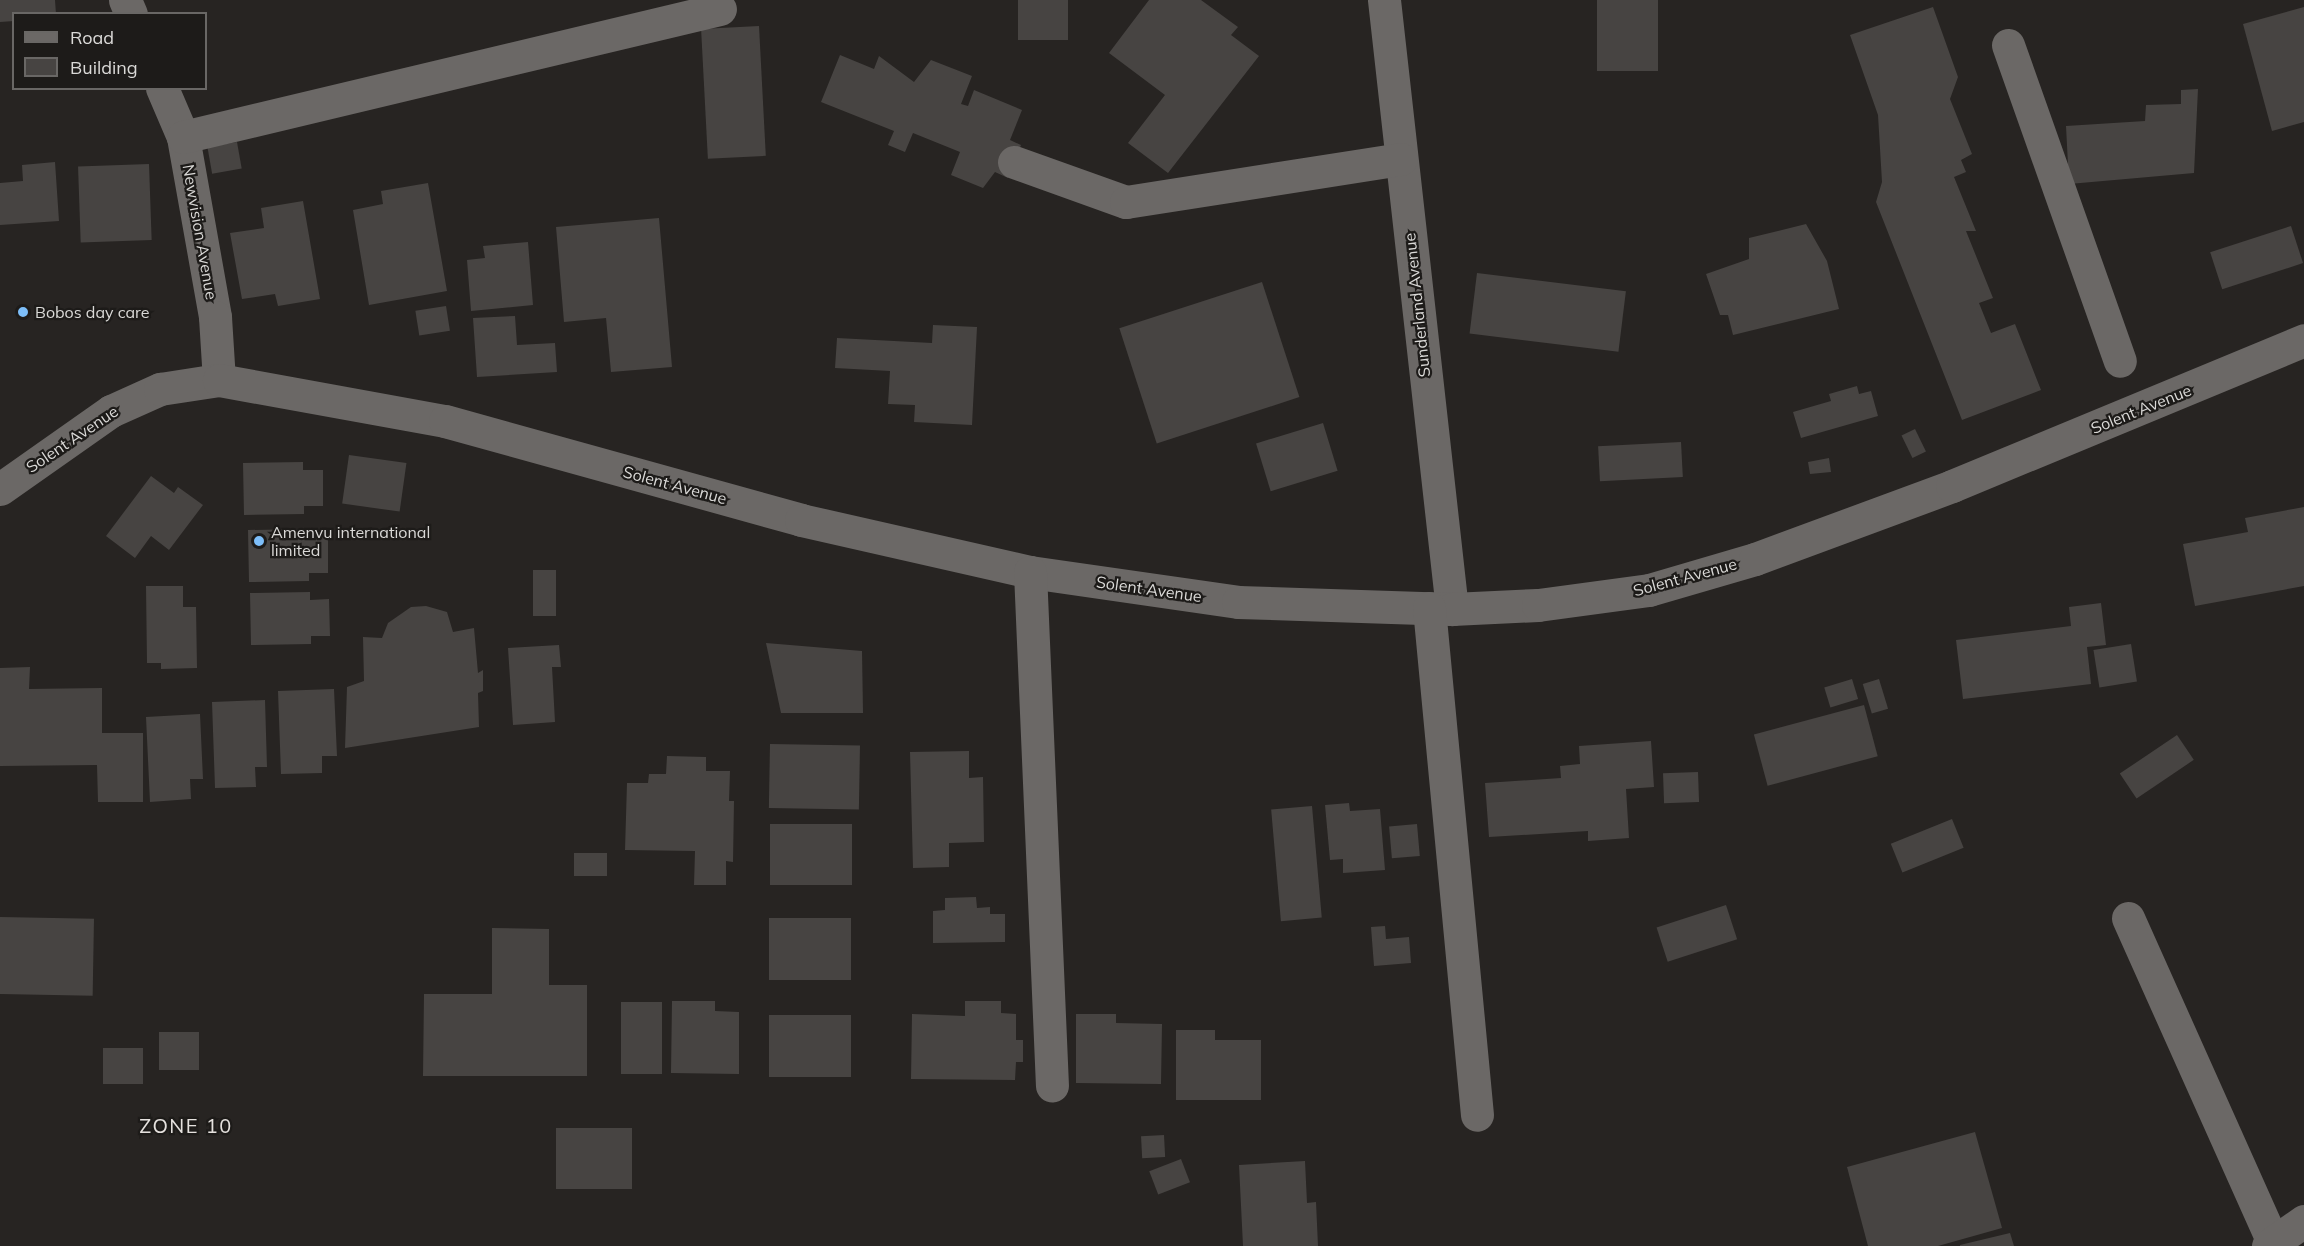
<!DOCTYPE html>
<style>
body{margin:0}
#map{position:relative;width:2304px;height:1246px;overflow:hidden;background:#272422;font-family:Mulish,sans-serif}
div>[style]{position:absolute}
.building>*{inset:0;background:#474442;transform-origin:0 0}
.minor>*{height:33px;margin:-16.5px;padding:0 16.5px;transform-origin:16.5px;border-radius:16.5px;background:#6b6866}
.dots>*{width:16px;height:16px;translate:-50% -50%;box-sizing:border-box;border:3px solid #1d1b19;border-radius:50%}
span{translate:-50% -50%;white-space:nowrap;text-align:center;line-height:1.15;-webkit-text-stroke:4.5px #1d1b19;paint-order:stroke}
.street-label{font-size:16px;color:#dad9d7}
.poi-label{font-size:16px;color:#dad9d7}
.left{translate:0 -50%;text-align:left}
.quarter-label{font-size:20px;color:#e5e1de;letter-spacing:1.5px}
.legend{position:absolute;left:12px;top:12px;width:195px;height:78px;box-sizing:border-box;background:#1d1b19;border:2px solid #696765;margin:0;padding:8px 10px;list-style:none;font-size:18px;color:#dad9d7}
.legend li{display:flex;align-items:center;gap:12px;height:30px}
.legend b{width:30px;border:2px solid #696765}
</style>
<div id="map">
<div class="building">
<i style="clip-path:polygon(0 0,55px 0,56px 14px,14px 14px,14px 21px,0 22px)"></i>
<i style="left:1018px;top:0;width:50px;height:40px"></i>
<i style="clip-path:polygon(1149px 0,1201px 0,1238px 27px,1231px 35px,1259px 56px,1168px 173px,1128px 143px,1165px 95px,1109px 53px)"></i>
<i style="left:1597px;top:0;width:61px;height:71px"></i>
<i style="clip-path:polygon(1933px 7px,1958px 77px,1950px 99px,1972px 154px,1961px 160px,1966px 172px,1954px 177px,1976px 231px,1966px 231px,1993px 298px,1979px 303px,1991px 333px,2015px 324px,2041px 390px,1962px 420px,1876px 202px,1882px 182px,1878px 115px,1850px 35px)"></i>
<i style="clip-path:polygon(2304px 7px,2304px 122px,2272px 131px,2243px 24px)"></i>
<i style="left:759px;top:26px;width:130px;height:58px;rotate:87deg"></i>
<i style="clip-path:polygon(840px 55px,874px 69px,879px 56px,914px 82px,931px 60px,972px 76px,961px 104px,968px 106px,974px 90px,1022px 110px,1010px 140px,1021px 145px,1008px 178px,995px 172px,983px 188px,951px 175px,960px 152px,913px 133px,905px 152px,888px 145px,894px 131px,821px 102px)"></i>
<i style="clip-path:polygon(2198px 89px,2194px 173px,2069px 184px,2066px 126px,2145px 121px,2146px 105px,2181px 104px,2181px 90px)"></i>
<i style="left:237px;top:142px;width:27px;height:30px;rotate:80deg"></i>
<i style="clip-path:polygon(55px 162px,59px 221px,0 225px,0 183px,23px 181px,22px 165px)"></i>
<i style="left:149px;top:164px;width:76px;height:71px;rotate:88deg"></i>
<i style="clip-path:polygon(428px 183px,447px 291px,369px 305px,353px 210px,383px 204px,381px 191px)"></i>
<i style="clip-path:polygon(303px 201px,320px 299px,278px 306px,275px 294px,242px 299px,230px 233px,264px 228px,261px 208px)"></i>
<i style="clip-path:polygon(659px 218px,672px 367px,611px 372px,606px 318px,564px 322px,556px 227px)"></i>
<i style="clip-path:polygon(1806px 224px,1827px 261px,1839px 309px,1733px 335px,1728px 315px,1720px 315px,1706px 274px,1749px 259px,1749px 238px)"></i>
<i style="left:2291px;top:226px;width:39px;height:85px;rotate:72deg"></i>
<i style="clip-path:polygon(528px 242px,533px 305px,471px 311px,467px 260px,485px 258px,483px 246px)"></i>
<i style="left:1477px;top:273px;width:150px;height:61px;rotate:7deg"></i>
<i style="left:1262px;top:282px;width:121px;height:150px;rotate:72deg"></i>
<i style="left:446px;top:306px;width:25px;height:31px;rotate:81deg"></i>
<i style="clip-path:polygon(515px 316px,517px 345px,555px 343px,557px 372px,477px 377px,473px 318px)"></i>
<i style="clip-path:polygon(933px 325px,977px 327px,972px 425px,914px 422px,915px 405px,888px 404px,890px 371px,835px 368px,837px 338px,932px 343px)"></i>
<i style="clip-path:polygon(1857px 386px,1859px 394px,1871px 391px,1878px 416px,1801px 438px,1793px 412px,1831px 401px,1829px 394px)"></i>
<i style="left:1323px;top:423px;width:50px;height:70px;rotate:73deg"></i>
<i style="left:1915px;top:429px;width:25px;height:15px;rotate:64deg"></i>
<i style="left:1681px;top:442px;width:35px;height:83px;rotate:87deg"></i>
<i style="left:349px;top:455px;width:58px;height:49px;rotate:8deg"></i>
<i style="clip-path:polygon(1829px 458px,1831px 472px,1810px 474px,1808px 462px)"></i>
<i style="clip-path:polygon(303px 462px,303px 470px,323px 470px,323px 506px,304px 506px,304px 514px,244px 515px,243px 463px)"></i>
<i style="clip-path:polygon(151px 476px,174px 493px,178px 487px,203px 505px,169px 550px,151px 536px,135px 558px,106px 536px)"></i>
<i style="clip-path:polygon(2304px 507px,2304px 586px,2195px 606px,2183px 544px,2248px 532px,2245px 518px)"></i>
<i style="clip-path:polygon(308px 529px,308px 538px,328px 537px,328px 573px,309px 573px,309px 581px,249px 582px,248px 530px)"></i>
<i style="left:533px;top:570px;width:23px;height:46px"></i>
<i style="clip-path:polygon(146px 586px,183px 586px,183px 607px,196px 607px,197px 668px,161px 669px,161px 663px,147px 663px)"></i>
<i style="clip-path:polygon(310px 592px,310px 600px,329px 599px,330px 636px,311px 636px,311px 644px,251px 645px,250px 593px)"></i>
<i style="clip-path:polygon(2101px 603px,2106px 645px,2087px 647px,2091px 684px,1963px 699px,1956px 640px,2071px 626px,2069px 607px)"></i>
<i style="clip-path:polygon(426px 606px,447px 612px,453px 632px,474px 628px,478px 673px,483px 670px,483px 691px,478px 693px,479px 727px,345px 748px,347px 687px,364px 681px,363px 637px,382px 638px,388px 623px,411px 607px)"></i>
<i style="clip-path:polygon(766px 643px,862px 651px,863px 713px,781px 713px)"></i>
<i style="left:2131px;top:644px;width:38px;height:38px;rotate:81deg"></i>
<i style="clip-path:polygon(559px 645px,561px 667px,552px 667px,555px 722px,513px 725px,508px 648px)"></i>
<i style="clip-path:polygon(30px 667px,29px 689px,102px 688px,102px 733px,143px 733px,143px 802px,98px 802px,97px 765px,0 766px,0 668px)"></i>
<i style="left:1852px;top:679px;width:21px;height:29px;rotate:73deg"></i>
<i style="left:1879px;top:679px;width:31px;height:17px;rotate:73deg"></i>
<i style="clip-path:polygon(334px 689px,337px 756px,322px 756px,322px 773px,281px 774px,278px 691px)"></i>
<i style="clip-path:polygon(265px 700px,267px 767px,255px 767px,256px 787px,215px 788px,212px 702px)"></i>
<i style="left:1864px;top:705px;width:53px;height:114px;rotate:75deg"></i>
<i style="clip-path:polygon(200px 714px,203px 779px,190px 779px,191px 799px,150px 802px,146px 717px)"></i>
<i style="left:2177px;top:735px;width:30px;height:69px;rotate:56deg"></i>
<i style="clip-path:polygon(1651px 741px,1654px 787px,1626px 789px,1629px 838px,1588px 841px,1588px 831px,1489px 837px,1485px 783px,1561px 778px,1560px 766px,1580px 764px,1579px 746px)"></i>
<i style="left:770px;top:744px;width:90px;height:64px;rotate:1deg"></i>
<i style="clip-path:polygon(969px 751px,969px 778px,983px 777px,984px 842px,949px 843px,949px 867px,913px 868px,910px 752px)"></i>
<i style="clip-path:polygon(667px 756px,706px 757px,706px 771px,730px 771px,729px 801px,734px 801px,733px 862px,726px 861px,726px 885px,694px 885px,695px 851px,625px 850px,627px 783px,648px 783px,649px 774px,666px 774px)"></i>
<i style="left:1698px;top:772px;width:30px;height:35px;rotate:88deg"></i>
<i style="clip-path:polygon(1349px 803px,1350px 811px,1380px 809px,1385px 870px,1343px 873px,1343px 859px,1330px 860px,1325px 805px)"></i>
<i style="left:1312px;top:806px;width:112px;height:41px;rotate:85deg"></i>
<i style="left:1952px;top:819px;width:31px;height:66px;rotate:68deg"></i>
<i style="left:770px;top:824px;width:82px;height:61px"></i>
<i style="left:1417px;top:824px;width:32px;height:28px;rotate:85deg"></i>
<i style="left:574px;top:853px;width:33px;height:23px"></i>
<i style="clip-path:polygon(976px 897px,977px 908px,990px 907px,990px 914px,1005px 914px,1005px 942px,933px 943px,933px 911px,945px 910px,945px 898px)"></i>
<i style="left:1726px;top:905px;width:36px;height:73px;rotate:72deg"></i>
<i style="left:0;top:917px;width:94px;height:77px;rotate:1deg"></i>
<i style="left:851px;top:918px;width:62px;height:82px;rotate:90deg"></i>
<i style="clip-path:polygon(1385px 926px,1386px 939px,1409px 937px,1411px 963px,1374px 966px,1371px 927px)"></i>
<i style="clip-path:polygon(492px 928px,549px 929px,549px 985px,587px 985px,587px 1076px,423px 1076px,424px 994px,492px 994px)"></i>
<i style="clip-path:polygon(672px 1001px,715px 1001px,715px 1011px,739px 1012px,739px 1074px,671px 1073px)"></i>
<i style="clip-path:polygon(965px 1001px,1001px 1001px,1001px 1013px,1016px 1014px,1016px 1040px,1023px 1040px,1023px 1062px,1016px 1062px,1015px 1080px,911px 1079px,912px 1014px,965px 1016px)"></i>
<i style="left:621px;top:1002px;width:41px;height:72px"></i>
<i style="clip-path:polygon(1076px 1014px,1116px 1014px,1116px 1023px,1162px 1024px,1161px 1084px,1076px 1083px)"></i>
<i style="left:851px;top:1015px;width:62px;height:82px;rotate:90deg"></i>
<i style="clip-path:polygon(1176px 1030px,1215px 1030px,1215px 1040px,1261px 1040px,1261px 1100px,1176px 1100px)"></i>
<i style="left:159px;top:1032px;width:40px;height:38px"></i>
<i style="left:103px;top:1048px;width:40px;height:36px"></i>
<i style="left:556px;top:1128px;width:76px;height:61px"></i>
<i style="clip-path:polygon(1975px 1132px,2002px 1228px,1938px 1246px,1868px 1246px,1847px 1167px)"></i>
<i style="left:1164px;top:1135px;width:22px;height:23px;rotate:87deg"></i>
<i style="left:1181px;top:1159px;width:25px;height:34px;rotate:69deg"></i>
<i style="clip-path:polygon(1305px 1161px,1307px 1203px,1316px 1202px,1318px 1246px,1243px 1246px,1239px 1165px)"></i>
<i style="clip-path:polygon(2010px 1233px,2014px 1246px,1960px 1246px,1960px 1245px)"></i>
</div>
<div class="minor">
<i style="left:125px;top:0;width:15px;rotate:67deg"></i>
<i style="left:1384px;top:0;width:613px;rotate:83.63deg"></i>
<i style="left:2008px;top:45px;width:335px;rotate:70.5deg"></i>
<i style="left:162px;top:88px;width:53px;rotate:66.8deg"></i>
<i style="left:183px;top:137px;width:183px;rotate:79.9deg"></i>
<i style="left:215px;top:317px;width:63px;rotate:86.4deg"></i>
<i style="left:183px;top:137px;width:552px;rotate:-13.41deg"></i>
<i style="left:1014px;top:162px;width:119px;rotate:19.7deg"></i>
<i style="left:1126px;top:202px;width:278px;rotate:-8.9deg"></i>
<i style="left:0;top:489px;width:136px;rotate:-35.1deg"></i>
<i style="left:111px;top:411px;width:54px;rotate:-24.2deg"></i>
<i style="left:160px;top:389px;width:60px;rotate:-8.7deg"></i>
<i style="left:219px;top:380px;width:230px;rotate:10.3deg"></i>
<i style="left:445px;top:421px;width:370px;rotate:15.5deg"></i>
<i style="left:801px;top:520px;width:235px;rotate:12.8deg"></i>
<i style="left:1030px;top:572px;width:210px;rotate:8.2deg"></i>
<i style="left:1238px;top:602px;width:214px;rotate:1.9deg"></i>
<i style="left:1452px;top:609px;width:86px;rotate:-2.7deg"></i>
<i style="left:1538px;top:605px;width:112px;rotate:-7.7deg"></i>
<i style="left:1649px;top:590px;width:110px;rotate:-16.3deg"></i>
<i style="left:1755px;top:559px;width:210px;rotate:-20.3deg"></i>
<i style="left:1952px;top:486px;width:381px;rotate:-22.5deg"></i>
<i style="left:1030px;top:572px;width:514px;rotate:87.55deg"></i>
<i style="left:1429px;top:608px;width:509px;rotate:84.59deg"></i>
<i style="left:2128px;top:918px;width:355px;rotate:65.9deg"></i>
<i style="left:2268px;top:1246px;width:44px;rotate:-34.8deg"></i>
</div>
<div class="dots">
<i style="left:23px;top:312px;background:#7dbef9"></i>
<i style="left:259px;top:541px;background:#7dbef9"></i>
</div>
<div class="street-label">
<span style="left:200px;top:232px;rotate:80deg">Newvision Avenue</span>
<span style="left:1417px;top:305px;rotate:-96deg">Sunderland Avenue</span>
<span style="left:2141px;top:409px;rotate:-22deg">Solent Avenue</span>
<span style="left:72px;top:439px;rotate:-34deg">Solent Avenue</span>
<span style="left:675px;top:485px;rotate:15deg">Solent Avenue</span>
<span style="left:1685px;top:577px;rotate:-15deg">Solent Avenue</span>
<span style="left:1149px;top:589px;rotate:8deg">Solent Avenue</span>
</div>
<div class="poi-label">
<span class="left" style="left:35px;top:312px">Bobos day care</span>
<span class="left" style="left:271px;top:541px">Amenvu international<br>limited</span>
</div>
<div class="quarter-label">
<span style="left:186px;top:1125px">ZONE 10</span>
</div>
<ul class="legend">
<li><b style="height:8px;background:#6b6866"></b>Road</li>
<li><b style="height:16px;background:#474442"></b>Building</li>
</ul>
</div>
